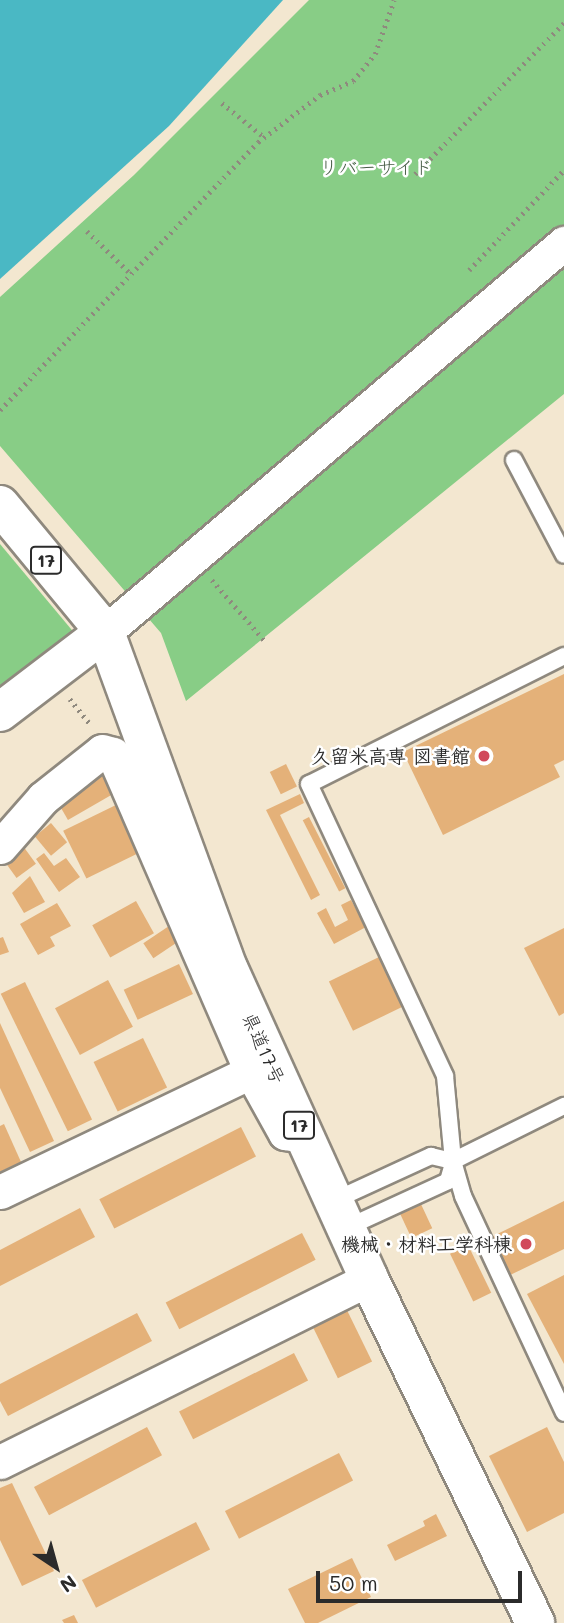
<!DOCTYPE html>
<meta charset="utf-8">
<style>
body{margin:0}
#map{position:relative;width:564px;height:1623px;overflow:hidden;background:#f3e7d0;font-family:Mali,"Klee One",sans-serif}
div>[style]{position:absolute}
.green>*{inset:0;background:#88cd86}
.water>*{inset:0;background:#4ab8c4}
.building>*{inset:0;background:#e4b179;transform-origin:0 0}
.path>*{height:4.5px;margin-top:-2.25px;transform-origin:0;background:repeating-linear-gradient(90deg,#8f897e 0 2px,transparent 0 7px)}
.roads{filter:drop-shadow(2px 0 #8f897e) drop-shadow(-2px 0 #8f897e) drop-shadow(0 2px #8f897e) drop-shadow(0 -2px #8f897e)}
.lane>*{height:16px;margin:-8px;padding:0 8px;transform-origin:8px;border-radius:8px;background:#fff}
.street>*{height:33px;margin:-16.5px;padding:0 16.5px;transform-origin:16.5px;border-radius:16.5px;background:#fff}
.secondary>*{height:38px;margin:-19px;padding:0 19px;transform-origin:19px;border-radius:19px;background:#fff}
.primary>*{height:38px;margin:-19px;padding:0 19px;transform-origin:19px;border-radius:19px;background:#fff}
.dots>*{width:19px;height:19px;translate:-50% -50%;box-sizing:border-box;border:4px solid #fff;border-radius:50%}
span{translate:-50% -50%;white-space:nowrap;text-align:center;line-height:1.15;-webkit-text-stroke:5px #fff;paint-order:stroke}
.shield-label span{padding:2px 5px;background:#fff;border:2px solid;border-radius:5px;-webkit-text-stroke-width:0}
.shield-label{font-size:18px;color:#2b2b2b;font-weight:700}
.park-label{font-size:19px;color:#475c46}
.poi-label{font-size:19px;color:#2b2b2b;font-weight:700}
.right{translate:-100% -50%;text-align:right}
.street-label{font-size:19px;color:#2b2b2b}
.north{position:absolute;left:21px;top:1532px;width:70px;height:70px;-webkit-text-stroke:5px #fff;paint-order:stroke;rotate:144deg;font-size:19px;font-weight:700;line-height:28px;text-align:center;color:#2b2b2b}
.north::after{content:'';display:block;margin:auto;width:24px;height:32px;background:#2b2b2b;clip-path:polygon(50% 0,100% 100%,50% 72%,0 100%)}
.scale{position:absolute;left:316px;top:1571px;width:206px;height:32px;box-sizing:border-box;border:4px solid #2b2b2b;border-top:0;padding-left:9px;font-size:21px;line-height:24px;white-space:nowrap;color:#2b2b2b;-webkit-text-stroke:5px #fff;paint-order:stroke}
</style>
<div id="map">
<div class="green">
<i style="clip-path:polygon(309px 0,564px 0,564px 394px,186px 701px,161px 633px,0 446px,0 297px,134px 175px)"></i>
<i style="clip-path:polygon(0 544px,76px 635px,0 694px)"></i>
</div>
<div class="water">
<i style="clip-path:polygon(0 0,283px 0,169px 126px,0 279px)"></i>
</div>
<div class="building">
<i style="clip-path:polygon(564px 674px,564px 760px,554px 765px,560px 777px,443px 835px,403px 752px)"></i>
<i style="left:286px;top:764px;width:25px;height:18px;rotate:64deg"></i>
<i style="left:98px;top:768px;width:30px;height:52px;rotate:60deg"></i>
<i style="clip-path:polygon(300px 794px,304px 803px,280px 815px,320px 895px,311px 900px,266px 810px)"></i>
<i style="left:118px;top:804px;width:53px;height:61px;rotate:64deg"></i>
<i style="left:309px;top:817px;width:80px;height:7px;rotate:63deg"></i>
<i style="left:51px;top:823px;width:25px;height:21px;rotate:50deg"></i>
<i style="left:23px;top:846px;width:22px;height:24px;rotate:54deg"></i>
<i style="clip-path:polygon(44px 853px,54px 866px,66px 858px,80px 877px,59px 892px,36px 859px)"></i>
<i style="clip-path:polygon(30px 876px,45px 902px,24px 913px,12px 893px)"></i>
<i style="clip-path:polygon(351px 900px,366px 927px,334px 944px,317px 913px,326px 908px,335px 927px,348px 920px,341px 905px)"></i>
<i style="left:136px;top:901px;width:37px;height:50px;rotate:61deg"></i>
<i style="clip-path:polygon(57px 903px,71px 926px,50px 937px,55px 946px,38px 955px,20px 924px)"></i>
<i style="left:169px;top:926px;width:18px;height:31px;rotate:56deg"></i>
<i style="clip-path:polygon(564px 928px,564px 1013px,559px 1016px,524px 948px)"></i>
<i style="clip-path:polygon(3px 937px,9px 952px,0 955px,0 938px)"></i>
<i style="left:381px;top:956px;width:55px;height:58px;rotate:64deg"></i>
<i style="left:179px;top:964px;width:33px;height:61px;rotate:65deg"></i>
<i style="left:108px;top:980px;width:53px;height:60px;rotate:62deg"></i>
<i style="left:25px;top:982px;width:153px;height:27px;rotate:64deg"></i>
<i style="clip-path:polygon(0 1023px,54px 1141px,30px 1152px,0 1088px)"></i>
<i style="left:143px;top:1038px;width:55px;height:55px;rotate:64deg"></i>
<i style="clip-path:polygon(4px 1124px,21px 1162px,0 1172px,0 1126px)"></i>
<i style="left:241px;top:1127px;width:33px;height:159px;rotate:63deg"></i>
<i style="clip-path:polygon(564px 1201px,564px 1249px,504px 1278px,485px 1240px)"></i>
<i style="left:420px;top:1202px;width:29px;height:23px;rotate:65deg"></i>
<i style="clip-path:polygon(80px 1208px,95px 1237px,0 1286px,0 1250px)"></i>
<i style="left:302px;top:1233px;width:30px;height:153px;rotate:63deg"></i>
<i style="left:468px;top:1245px;width:53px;height:20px;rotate:64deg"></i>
<i style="clip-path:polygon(564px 1275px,564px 1364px,527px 1294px)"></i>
<i style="left:344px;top:1304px;width:64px;height:38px;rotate:64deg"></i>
<i style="clip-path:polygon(137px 1313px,152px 1341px,8px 1416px,0 1401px,0 1384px)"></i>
<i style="left:294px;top:1353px;width:31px;height:129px;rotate:63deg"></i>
<i style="left:147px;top:1427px;width:32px;height:128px;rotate:62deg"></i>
<i style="clip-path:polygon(547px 1427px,564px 1462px,564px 1513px,527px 1532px,489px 1456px)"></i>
<i style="left:339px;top:1453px;width:31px;height:128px;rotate:63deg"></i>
<i style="clip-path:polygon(12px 1483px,54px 1571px,22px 1586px,0 1540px,0 1488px)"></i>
<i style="clip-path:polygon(436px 1514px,447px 1536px,395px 1561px,387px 1545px,425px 1526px,423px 1521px)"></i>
<i style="left:196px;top:1522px;width:31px;height:128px;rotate:63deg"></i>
<i style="clip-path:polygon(352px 1558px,371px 1597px,318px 1623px,305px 1623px,288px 1589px)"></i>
<i style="clip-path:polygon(74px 1615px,78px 1623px,64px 1623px,62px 1620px)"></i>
</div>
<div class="path">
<i style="left:222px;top:103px;width:54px;rotate:39deg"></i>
<i style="left:415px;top:174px;width:212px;rotate:-45.4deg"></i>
<i style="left:87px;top:231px;width:62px;rotate:44.3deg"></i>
<i style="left:469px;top:270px;width:138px;rotate:-46.5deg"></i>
<i style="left:0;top:410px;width:372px;rotate:-46.1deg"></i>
<i style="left:258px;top:142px;width:78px;rotate:-37.2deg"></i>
<i style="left:320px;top:95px;width:36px;rotate:-23deg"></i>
<i style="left:353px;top:81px;width:35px;rotate:-51deg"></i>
<i style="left:375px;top:54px;width:57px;rotate:-70.6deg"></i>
<i style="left:212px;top:580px;width:81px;rotate:49deg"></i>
<i style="left:70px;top:699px;width:33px;rotate:51deg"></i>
</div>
<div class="roads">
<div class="lane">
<i style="left:514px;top:460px;width:107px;rotate:62.2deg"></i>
<i style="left:564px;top:656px;width:285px;rotate:153.3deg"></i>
<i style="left:309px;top:784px;width:322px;rotate:65deg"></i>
<i style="left:445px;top:1076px;width:85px;rotate:84.6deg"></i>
<i style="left:453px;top:1161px;width:36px;rotate:74deg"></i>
<i style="left:463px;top:1196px;width:239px;rotate:65deg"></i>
<i style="left:333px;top:1201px;width:108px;rotate:-24.7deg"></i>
<i style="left:431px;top:1156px;width:23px;rotate:13deg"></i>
<i style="left:453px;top:1161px;width:124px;rotate:-26.4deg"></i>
<i style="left:346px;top:1228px;width:112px;rotate:-24.7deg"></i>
<i style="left:448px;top:1181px;width:19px;rotate:-74deg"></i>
</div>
<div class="street">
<i style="left:105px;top:632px;width:602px;rotate:-40.28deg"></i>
<i style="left:0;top:847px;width:65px;rotate:-48.7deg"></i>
<i style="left:43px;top:798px;width:75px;rotate:-38.5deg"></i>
<i style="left:102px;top:751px;width:11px;rotate:15deg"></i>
<i style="left:113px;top:754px;width:347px;rotate:66.5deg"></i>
<i style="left:251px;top:1072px;width:70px;rotate:60.9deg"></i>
<i style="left:285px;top:1133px;width:6px;rotate:9deg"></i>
<i style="left:0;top:1192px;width:278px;rotate:-25.6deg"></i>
<i style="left:0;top:1462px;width:412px;rotate:-26.4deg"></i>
</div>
<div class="secondary">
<i style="left:0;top:712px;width:132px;rotate:-37.3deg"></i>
</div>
<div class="primary">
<i style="left:0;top:505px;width:165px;rotate:50.4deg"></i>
<i style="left:105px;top:632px;width:360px;rotate:69.9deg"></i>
<i style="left:229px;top:970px;width:339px;rotate:65.6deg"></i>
<i style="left:369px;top:1279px;width:382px;rotate:64.2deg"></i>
</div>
</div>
<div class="dots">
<i style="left:484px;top:756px;background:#d1495b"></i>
<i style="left:526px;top:1244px;background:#d1495b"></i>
</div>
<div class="shield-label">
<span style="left:46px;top:560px">17</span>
<span style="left:299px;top:1125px">17</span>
</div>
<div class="park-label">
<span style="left:376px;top:167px">リバーサイド</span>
</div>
<div class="poi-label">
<span class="right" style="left:470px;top:756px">久留米高専 図書館</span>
<span class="right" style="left:512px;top:1244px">機械・材料工学科棟</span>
</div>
<div class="street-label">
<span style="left:264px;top:1048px;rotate:66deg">県道17号</span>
</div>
<div class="north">N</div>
<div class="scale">50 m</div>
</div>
